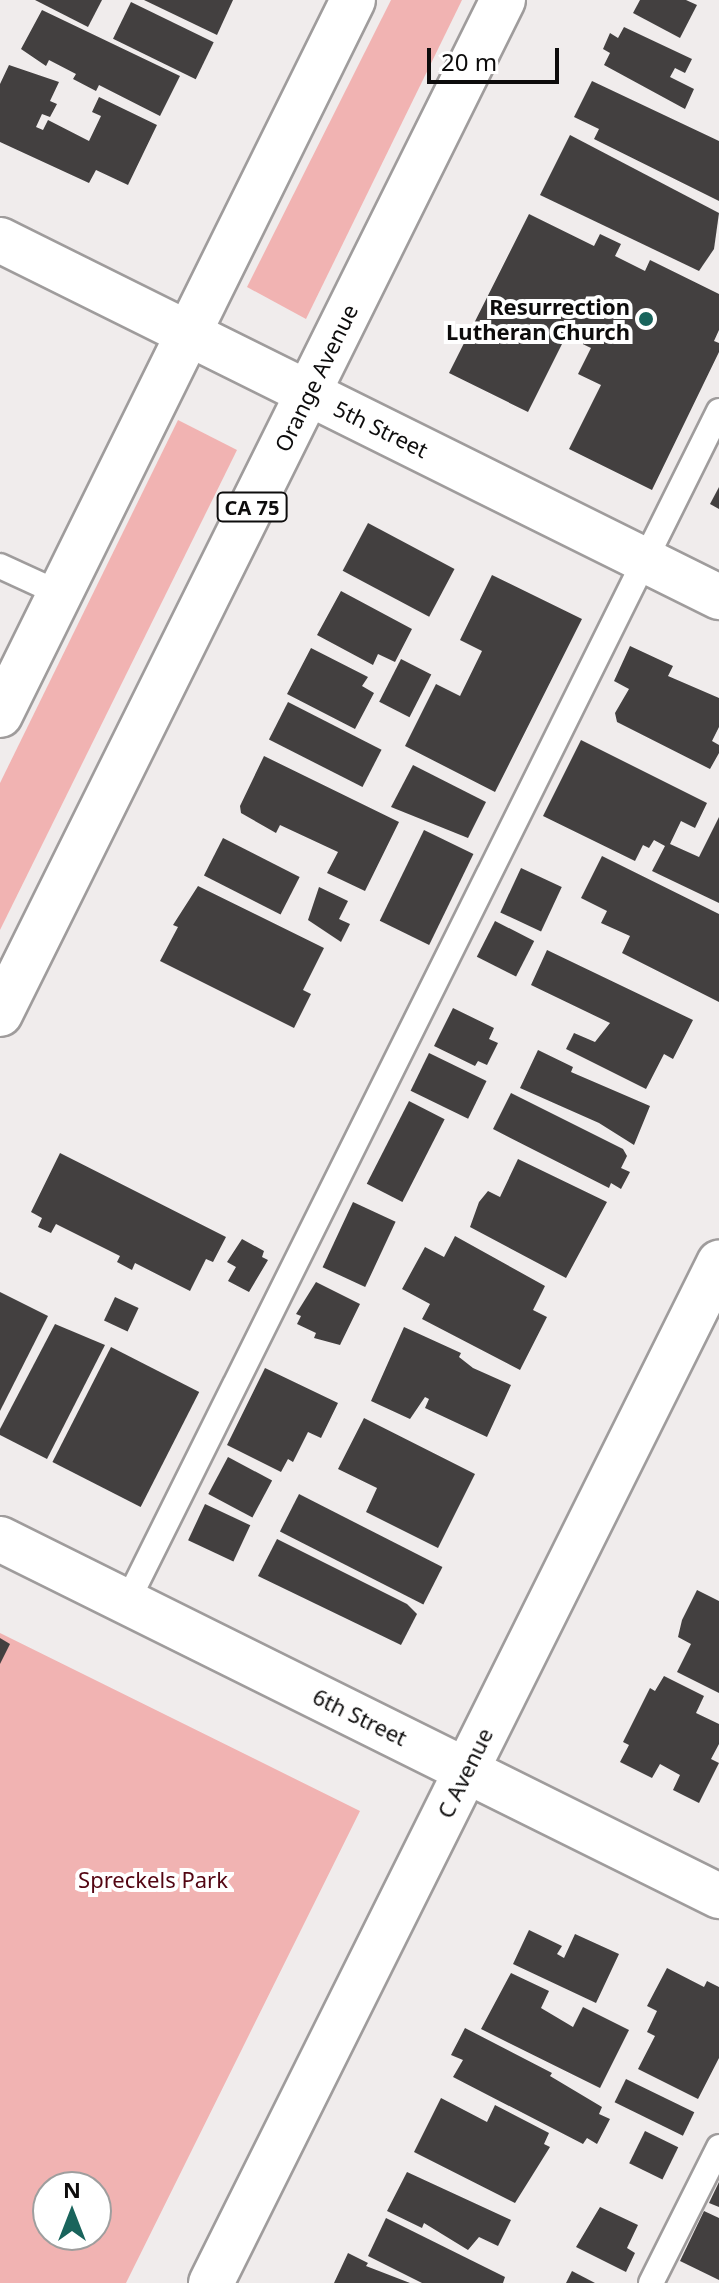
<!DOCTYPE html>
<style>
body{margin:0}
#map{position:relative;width:719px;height:2283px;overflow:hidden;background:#f0ecec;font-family:"Noto Sans",sans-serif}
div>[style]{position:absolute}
.green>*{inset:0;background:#f1b3b2}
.building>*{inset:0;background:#434040;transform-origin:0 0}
.roads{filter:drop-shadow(2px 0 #9f9c9c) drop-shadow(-2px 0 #9f9c9c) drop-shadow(0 2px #9f9c9c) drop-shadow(0 -2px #9f9c9c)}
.lane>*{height:24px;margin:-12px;padding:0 12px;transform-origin:12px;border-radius:12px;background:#fff}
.street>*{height:44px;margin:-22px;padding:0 22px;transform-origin:22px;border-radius:22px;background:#fff}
.secondary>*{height:44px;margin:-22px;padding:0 22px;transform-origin:22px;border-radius:22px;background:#fff}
.highway>*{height:44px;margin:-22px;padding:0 22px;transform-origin:22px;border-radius:22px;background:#fff}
.dots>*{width:22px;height:22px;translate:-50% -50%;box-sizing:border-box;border:4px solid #fff;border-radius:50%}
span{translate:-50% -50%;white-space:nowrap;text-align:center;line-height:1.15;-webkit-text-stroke:8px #fff;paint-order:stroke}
.shield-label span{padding:2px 6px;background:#fff;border:2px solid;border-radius:6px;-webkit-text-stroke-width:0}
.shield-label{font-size:20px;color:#0d0c0c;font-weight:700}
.poi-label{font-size:22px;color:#0d0c0c;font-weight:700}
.right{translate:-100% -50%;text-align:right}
.street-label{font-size:22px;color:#0d0c0c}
.park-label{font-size:22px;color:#530512}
.north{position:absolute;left:32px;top:2171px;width:80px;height:80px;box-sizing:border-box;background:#fff;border:2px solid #9e9e9e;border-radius:50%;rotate:0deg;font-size:22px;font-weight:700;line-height:32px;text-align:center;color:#0d0c0c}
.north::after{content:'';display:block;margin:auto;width:28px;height:36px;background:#19645c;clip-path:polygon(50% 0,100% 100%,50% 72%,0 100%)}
.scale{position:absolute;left:427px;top:48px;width:132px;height:36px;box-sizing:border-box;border:4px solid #0d0c0c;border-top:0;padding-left:10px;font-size:24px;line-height:28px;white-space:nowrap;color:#0d0c0c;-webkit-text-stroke:6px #fff;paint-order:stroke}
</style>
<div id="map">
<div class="green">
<i style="clip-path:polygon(391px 0,462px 0,306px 319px,247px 287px)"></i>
<i style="clip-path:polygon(178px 420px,237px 450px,0 930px,0 783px)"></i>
<i style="clip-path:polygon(evenodd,0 1633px,360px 1811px,126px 2283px,0 2283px,0 1633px,48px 2187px,96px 2187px,96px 2235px,48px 2235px,48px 2187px)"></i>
</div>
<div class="building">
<i style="clip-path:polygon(35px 0,102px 0,88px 27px)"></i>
<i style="clip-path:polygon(144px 0,233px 0,217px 35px)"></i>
<i style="clip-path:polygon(640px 0,686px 0,697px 5px,680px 38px,633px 13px)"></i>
<i style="left:131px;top:2px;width:92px;height:41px;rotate:26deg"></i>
<i style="clip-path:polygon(42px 10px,180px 76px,160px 116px,99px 85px,96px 91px,73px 79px,76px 74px,49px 60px,46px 66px,21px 49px)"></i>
<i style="clip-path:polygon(624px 27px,692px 59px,685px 73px,675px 68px,670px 77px,694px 89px,685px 109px,604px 65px,610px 53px,603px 49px,610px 33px,618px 38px)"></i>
<i style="clip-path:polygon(9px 65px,59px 82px,50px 101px,57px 104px,50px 117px,42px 114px,36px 127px,43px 130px,48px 120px,89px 141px,101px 116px,92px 112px,99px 97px,157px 125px,128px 185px,96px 170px,89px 183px,0 142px,0 84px)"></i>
<i style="clip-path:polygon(592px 81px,719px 141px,719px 201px,594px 139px,599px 129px,574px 117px)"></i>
<i style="clip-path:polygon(570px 135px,719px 213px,714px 249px,699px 271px,540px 195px)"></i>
<i style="clip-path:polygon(529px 214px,594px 246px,600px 234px,621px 244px,615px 256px,645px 271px,650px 260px,719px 294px,719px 330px,714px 341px,719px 343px,719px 352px,652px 490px,569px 449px,601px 385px,578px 374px,591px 348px,566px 336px,528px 412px,449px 373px)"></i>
<i style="clip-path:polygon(719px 487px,719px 509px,710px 504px)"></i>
<i style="left:368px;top:523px;width:98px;height:54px;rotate:28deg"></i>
<i style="clip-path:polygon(492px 575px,582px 619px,495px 792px,405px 746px,436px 684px,460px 696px,482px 651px,460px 640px)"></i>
<i style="clip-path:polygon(341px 591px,412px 629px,395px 662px,378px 654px,373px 665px,317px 635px)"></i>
<i style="clip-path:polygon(630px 646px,673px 666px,668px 676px,719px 698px,719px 727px,712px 741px,719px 745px,719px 753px,710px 769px,617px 722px,615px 713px,629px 689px,614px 681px)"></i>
<i style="clip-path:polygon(311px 648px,368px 677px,362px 686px,374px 693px,355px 729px,287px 694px)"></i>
<i style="left:401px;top:659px;width:34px;height:48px;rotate:27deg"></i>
<i style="left:288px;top:702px;width:105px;height:42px;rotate:27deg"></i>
<i style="clip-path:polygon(581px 740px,707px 803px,695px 828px,681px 821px,670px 844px,699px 857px,719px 817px,719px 903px,652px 871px,665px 846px,654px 840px,649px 848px,643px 845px,635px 861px,543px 816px)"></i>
<i style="clip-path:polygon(264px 756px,399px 822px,365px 891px,327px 873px,338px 852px,280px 825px,276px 833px,241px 813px,240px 806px)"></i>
<i style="clip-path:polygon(413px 765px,486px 802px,468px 838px,391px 807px)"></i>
<i style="left:424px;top:830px;width:55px;height:101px;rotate:26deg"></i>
<i style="left:223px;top:838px;width:86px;height:42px;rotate:27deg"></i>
<i style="clip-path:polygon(602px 856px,719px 914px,719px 1002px,622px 953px,630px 936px,601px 923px,607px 911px,581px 898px)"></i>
<i style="left:521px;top:868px;width:45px;height:49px;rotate:25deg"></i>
<i style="clip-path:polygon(198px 886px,324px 948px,303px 990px,311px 994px,294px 1028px,160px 961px,178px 927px,173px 925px)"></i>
<i style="clip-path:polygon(319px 887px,348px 901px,339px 919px,350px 924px,341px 942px,308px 920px)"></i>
<i style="left:495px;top:921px;width:44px;height:40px;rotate:27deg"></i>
<i style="clip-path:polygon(547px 950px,693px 1020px,673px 1059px,664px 1054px,646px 1089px,566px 1049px,574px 1033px,595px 1042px,610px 1023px,531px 985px)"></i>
<i style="clip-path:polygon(453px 1008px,494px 1028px,489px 1039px,498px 1043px,487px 1065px,478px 1061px,475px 1066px,434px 1046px)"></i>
<i style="clip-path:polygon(538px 1050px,573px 1067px,571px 1072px,650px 1106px,634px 1145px,599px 1123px,520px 1088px)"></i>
<i style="left:429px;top:1053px;width:64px;height:42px;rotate:26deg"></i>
<i style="clip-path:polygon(511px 1093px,623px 1149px,627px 1156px,621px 1168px,630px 1172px,621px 1189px,611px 1183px,609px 1188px,493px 1129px)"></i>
<i style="left:409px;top:1101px;width:40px;height:93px;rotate:27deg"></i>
<i style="clip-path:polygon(60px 1153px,226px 1237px,213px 1262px,206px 1259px,190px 1291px,135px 1263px,132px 1270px,117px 1262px,120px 1256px,56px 1224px,51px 1233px,38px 1227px,42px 1218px,31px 1212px)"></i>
<i style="clip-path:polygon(518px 1159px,607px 1202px,566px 1278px,470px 1227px,479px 1202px,488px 1191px,500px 1197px)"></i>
<i style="left:353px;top:1202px;width:47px;height:72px;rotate:25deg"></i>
<i style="clip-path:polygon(455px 1236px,545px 1286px,533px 1310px,547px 1317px,520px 1370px,422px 1319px,430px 1304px,402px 1289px,425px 1247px,444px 1257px)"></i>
<i style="clip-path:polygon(242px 1239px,264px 1251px,262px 1257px,268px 1260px,249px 1292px,228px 1281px,236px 1267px,227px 1262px)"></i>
<i style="clip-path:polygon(316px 1282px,360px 1304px,340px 1345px,314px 1338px,316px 1333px,297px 1324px,301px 1316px,296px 1314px)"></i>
<i style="clip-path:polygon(0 1292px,48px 1316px,0 1411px)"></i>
<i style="left:115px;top:1297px;width:26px;height:26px;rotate:25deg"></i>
<i style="clip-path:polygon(55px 1324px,105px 1345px,47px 1459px,0 1435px,0 1429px)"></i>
<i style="clip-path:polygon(404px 1327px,461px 1353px,459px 1357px,473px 1368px,511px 1385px,487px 1437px,425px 1408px,429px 1399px,425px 1397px,410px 1419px,371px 1401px)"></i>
<i style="left:111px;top:1347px;width:99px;height:129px;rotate:27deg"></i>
<i style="clip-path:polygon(265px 1368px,338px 1403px,321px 1438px,308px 1432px,293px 1462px,288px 1459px,281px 1472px,227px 1445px)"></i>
<i style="clip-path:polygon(364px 1418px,475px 1474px,438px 1548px,366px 1512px,377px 1488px,338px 1469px)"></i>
<i style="left:228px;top:1457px;width:50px;height:42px;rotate:28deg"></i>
<i style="left:299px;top:1494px;width:161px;height:42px;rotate:27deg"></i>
<i style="left:205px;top:1504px;width:50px;height:40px;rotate:25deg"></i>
<i style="clip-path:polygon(277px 1539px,407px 1604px,417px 1614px,401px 1645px,258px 1576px)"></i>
<i style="clip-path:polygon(697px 1590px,719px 1601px,719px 1693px,677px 1672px,691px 1644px,678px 1637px,682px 1620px)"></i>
<i style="clip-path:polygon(0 1638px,10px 1644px,0 1664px)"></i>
<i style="clip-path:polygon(664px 1676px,704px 1696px,696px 1713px,719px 1724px,719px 1744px,711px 1759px,719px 1763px,699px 1803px,673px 1790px,680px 1775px,660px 1764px,652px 1778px,620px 1762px,629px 1745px,623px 1742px,650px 1688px,655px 1691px)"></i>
<i style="clip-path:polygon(529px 1930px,562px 1946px,557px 1954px,564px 1958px,575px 1934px,619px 1954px,596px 2003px,513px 1964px)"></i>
<i style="clip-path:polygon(667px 1968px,704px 1987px,707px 1981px,719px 1987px,719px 2058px,698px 2099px,638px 2069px,655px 2036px,647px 2032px,657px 2011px,647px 2006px)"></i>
<i style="clip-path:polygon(511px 1973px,549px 1991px,541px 2008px,573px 2027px,583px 2007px,629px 2030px,600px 2088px,481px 2029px)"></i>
<i style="clip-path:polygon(465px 2028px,552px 2073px,550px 2076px,602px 2107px,599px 2114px,610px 2119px,597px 2144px,587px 2138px,583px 2144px,453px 2077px,463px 2060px,451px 2055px)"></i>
<i style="left:626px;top:2079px;width:76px;height:26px;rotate:26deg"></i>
<i style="clip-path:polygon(441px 2098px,487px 2122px,495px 2105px,549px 2133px,544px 2144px,550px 2147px,515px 2203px,414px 2152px)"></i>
<i style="left:645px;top:2131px;width:37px;height:36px;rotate:26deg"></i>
<i style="clip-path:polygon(407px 2172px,511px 2220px,498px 2246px,479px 2237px,468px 2250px,424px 2223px,422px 2228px,387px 2211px)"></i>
<i style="clip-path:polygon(719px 2182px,719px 2207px,709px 2203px)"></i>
<i style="clip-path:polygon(600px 2207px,638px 2225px,627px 2248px,635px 2253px,626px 2272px,576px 2247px)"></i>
<i style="clip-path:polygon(704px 2211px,719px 2218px,719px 2280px,680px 2261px)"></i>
<i style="clip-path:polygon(386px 2218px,505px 2277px,503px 2283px,422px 2283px,368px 2256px)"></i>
<i style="clip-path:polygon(348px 2253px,368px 2263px,366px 2266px,410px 2283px,334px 2283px)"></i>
<i style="clip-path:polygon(572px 2271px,595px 2283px,566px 2283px)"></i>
</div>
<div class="roads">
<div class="lane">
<i style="left:0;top:566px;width:65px;rotate:24.6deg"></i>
<i style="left:127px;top:1602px;width:1330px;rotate:-63.57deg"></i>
<i style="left:651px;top:2283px;width:152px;rotate:-63.4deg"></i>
</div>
<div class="street">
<i style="left:0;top:240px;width:803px;rotate:26.41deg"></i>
<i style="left:211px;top:2283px;width:1140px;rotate:-63.52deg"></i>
</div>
<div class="secondary">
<i style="left:0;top:1539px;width:803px;rotate:26.41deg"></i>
</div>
<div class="highway">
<i style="left:0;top:715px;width:797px;rotate:-63.72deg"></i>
<i style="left:0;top:1014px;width:1132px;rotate:-63.62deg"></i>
</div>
</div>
<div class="dots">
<i style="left:646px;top:319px;background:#19645c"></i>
</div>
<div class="shield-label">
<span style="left:252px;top:507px">CA 75</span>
</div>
<div class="poi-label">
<span class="right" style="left:630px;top:319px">Resurrection<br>Lutheran Church</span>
</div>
<div class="street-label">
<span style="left:316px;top:378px;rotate:-64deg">Orange Avenue</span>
<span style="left:381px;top:429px;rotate:26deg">5th Street</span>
<span style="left:360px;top:1717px;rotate:26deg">6th Street</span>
<span style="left:465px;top:1773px;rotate:-64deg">C Avenue</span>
</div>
<div class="park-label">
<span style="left:153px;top:1880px">Spreckels Park</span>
</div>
<div class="north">N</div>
<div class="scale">20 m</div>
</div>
